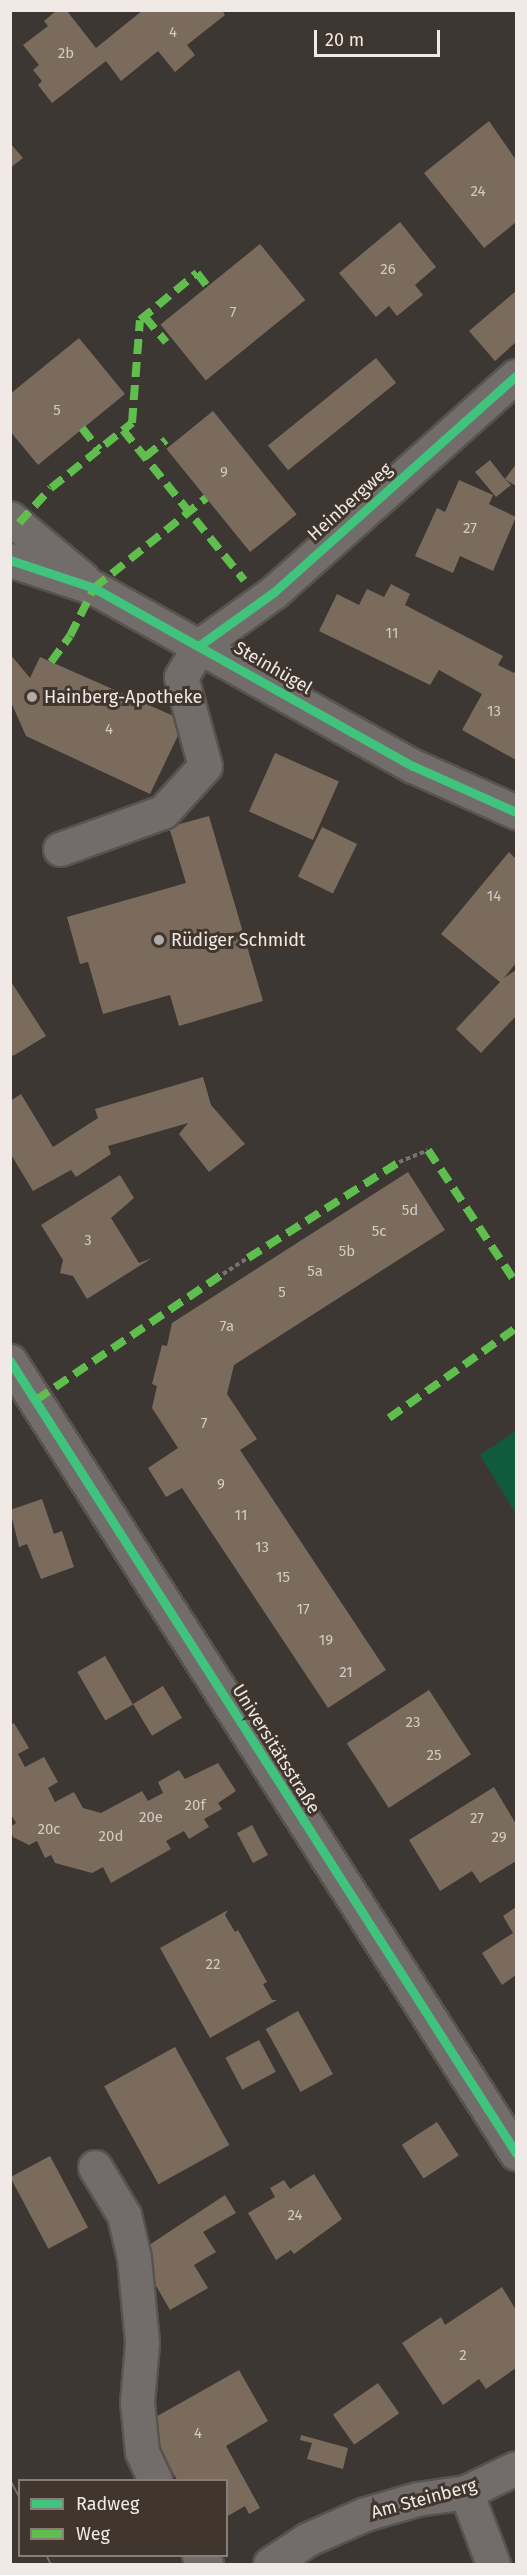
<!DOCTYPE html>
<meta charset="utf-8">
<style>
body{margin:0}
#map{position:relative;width:527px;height:2575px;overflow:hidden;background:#3c3732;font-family:"Fira Sans",sans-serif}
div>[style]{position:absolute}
.green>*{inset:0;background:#105b3f}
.building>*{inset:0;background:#7b6b5d;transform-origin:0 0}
.path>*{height:4px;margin-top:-2px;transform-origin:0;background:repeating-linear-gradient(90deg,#787371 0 4.5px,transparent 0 7.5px)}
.roads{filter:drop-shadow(2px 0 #58534f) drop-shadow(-2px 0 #58534f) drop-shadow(0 2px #58534f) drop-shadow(0 -2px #58534f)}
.minor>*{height:33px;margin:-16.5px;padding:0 16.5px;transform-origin:16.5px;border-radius:16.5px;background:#726d6b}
.tram>*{height:1.5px;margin:-0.75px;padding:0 0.75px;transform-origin:0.75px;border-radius:0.75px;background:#736f6d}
.quiet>*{height:8px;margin-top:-4px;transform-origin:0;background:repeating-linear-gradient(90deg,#5fbe4e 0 15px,transparent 0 23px)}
.cycleway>*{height:9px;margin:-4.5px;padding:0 4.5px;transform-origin:4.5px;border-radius:4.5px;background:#40c37c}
.dots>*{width:16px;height:16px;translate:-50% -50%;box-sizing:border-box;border:3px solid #40362e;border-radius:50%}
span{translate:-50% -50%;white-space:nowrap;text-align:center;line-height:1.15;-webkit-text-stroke:6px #40362e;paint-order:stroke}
.number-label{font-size:15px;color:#d3cac3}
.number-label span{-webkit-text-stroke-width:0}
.street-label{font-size:18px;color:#f0e9e5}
.poi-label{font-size:18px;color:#f0e9e5}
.left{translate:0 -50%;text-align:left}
.frame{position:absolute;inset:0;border:12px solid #f0e9e5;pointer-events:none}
.legend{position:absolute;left:18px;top:2479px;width:210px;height:78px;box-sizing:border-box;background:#40362e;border:2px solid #867e77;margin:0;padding:8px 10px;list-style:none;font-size:18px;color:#f0e9e5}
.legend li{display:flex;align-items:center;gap:12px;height:30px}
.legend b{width:30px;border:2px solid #867e77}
.scale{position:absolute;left:314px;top:30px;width:126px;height:27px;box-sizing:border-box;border:3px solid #f0e9e5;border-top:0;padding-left:8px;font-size:18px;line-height:21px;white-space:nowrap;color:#f0e9e5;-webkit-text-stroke:4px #40362e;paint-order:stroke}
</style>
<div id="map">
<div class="green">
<i style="clip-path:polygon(516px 1431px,516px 1514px,480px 1455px)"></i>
</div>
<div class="building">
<i style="clip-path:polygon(57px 10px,67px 11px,96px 48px,143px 10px,222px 10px,225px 15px,187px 45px,195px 55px,175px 72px,158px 51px,121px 81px,106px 61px,52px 103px,38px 85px,42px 81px,33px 70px,39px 65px,23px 45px,48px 26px,44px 21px)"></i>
<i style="clip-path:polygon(489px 121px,516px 160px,516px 222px,484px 248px,424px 173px)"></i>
<i style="clip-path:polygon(10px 143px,23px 158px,10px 168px)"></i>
<i style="clip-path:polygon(400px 222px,436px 267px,415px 285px,423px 295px,397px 316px,389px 306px,376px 317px,339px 273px)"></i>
<i style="left:260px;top:244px;width:72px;height:128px;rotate:51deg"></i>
<i style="clip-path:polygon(516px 291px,516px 342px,495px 361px,469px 331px)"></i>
<i style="clip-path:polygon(79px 338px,125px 394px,38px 465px,10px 431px,10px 394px)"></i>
<i style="left:376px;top:358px;width:32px;height:139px;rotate:51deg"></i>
<i style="left:213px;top:411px;width:133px;height:60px;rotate:51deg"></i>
<i style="clip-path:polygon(490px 460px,504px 478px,505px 479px,516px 464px,516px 486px,505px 479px,511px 485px,496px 497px,475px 472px)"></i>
<i style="clip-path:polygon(459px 480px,493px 495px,489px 504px,516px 517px,493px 571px,460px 556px,453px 573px,415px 556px,437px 508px,445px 512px)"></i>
<i style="clip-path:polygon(391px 584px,410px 594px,405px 605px,503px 656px,498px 665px,514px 673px,516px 668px,516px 760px,462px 730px,482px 694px,439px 670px,430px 685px,319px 631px,337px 594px,359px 605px,367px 589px,384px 597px)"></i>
<i style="clip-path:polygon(10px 654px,30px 678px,40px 657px,185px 721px,150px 794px,26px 736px,10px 700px)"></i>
<i style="left:275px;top:753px;width:70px;height:64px;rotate:24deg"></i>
<i style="clip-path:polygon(209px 816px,263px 1001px,179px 1026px,170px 995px,103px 1014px,88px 962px,80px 964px,67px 917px,186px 883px,169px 827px)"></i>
<i style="left:322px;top:827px;width:39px;height:55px;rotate:26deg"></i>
<i style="clip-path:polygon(509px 852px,516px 859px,516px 963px,504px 978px,516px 970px,516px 1016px,481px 1053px,456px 1029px,500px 982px,441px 934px)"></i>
<i style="clip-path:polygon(10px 980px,46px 1036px,13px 1056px,10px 1052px)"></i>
<i style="clip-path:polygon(203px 1077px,211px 1105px,245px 1144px,209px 1172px,179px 1134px,188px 1123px,108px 1146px,111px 1154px,76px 1177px,71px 1170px,33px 1191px,10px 1153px,10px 1101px,21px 1094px,53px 1147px,98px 1118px,95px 1109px)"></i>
<i style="clip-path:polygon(408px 1172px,445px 1230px,234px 1365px,227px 1394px,257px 1439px,240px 1450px,386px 1670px,328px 1708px,182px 1488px,166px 1497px,148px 1468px,178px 1448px,152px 1408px,157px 1386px,152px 1384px,162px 1345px,167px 1346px,172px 1323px)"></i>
<i style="clip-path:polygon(120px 1175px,134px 1198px,111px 1218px,139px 1263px,152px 1258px,87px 1299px,73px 1276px,60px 1273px,63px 1260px,41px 1225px)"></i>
<i style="clip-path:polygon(42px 1499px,54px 1534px,62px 1531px,74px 1567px,41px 1579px,27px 1544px,19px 1547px,10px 1510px)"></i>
<i style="left:105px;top:1656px;width:56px;height:32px;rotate:60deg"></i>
<i style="left:163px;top:1686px;width:37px;height:35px;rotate:59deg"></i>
<i style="left:429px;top:1690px;width:77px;height:98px;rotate:57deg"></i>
<i style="clip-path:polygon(14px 1723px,29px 1748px,18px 1754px,25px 1767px,44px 1757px,58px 1782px,48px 1788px,55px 1802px,74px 1792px,83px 1808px,101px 1813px,142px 1791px,148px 1801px,163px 1793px,158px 1782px,179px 1770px,185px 1779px,218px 1763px,236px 1791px,218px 1803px,222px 1809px,204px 1819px,209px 1827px,189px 1839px,184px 1831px,166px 1841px,171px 1849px,111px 1883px,103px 1867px,92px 1873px,55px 1863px,51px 1855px,45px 1858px,37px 1841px,29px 1845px,13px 1837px,10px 1827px,16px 1823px,10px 1813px,10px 1725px)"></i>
<i style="clip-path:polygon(494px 1787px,516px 1824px,516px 1861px,480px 1883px,472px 1871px,440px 1891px,409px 1840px)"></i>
<i style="left:252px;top:1825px;width:34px;height:17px;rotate:62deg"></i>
<i style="clip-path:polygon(516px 1907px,516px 1975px,502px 1985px,482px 1953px,513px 1933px,503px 1916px)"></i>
<i style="clip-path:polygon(228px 1910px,225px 1915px,235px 1932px,238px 1930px,267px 1982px,263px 1984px,272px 2000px,277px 2000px,210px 2038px,160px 1948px)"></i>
<i style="left:298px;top:2011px;width:72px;height:37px;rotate:61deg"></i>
<i style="left:259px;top:2040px;width:36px;height:38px;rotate:62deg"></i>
<i style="left:175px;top:2047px;width:112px;height:81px;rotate:61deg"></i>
<i style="left:437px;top:2122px;width:40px;height:42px;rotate:57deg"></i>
<i style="left:50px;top:2156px;width:81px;height:45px;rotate:62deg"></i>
<i style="clip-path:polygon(314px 2174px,342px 2219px,294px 2254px,291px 2250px,276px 2260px,248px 2213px,275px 2197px,270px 2188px,284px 2180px,290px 2189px)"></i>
<i style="clip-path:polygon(225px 2195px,236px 2213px,203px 2232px,216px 2252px,194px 2265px,208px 2288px,170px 2310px,137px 2253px)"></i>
<i style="clip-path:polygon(502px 2287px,516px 2310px,516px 2368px,486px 2389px,479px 2379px,443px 2405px,402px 2343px,441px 2317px,445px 2325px)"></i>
<i style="clip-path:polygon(239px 2370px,268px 2421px,226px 2446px,260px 2508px,249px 2514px,245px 2506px,226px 2517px,226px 2480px,177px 2480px,145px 2423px)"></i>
<i style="left:378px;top:2383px;width:37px;height:55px;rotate:55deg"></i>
<i style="clip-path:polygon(301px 2435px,348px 2448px,343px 2469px,307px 2459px,312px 2443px,300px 2440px)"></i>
</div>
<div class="path">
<i style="left:399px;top:1162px;width:31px;rotate:-22deg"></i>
<i style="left:223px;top:1274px;width:30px;rotate:-33deg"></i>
</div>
<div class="roads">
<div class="minor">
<i style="left:10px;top:518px;width:95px;rotate:39.9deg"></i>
<i style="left:10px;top:560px;width:89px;rotate:18.4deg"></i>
<i style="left:94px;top:588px;width:365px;rotate:29.2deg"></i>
<i style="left:413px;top:766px;width:113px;rotate:24.1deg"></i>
<i style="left:60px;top:849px;width:109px;rotate:-19.8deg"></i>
<i style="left:163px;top:812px;width:62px;rotate:-47.6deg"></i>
<i style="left:205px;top:766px;width:92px;rotate:-105.1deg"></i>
<i style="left:181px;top:677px;width:37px;rotate:-59deg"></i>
<i style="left:200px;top:645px;width:91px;rotate:-35.6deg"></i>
<i style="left:274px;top:592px;width:324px;rotate:-41.8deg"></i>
<i style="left:10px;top:1361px;width:940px;rotate:57.43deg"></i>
<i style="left:95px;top:2167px;width:56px;rotate:58.9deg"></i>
<i style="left:124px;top:2215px;width:44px;rotate:76.9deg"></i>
<i style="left:134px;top:2258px;width:85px;rotate:84.6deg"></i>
<i style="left:142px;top:2343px;width:59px;rotate:94.8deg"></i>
<i style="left:137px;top:2402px;width:50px;rotate:84.3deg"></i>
<i style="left:142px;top:2452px;width:31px;rotate:65deg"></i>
<i style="left:466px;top:2492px;width:77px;rotate:69.4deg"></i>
<i style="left:199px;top:2556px;width:11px;rotate:49deg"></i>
<i style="left:270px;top:2564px;width:45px;rotate:-33.3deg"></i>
<i style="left:308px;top:2539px;width:62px;rotate:-23.7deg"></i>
<i style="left:365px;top:2514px;width:54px;rotate:-16.1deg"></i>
<i style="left:417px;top:2499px;width:49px;rotate:-8.1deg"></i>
<i style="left:466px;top:2492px;width:55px;rotate:-25.6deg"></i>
</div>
</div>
<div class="tram">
<i style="left:10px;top:2479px;width:21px;rotate:62deg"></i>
<i style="left:47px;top:2556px;width:9px;rotate:63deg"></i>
</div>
<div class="quiet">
<i style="left:145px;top:317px;width:33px;rotate:50deg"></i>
<i style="left:82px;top:428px;width:28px;rotate:52deg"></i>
<i style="left:123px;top:430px;width:193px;rotate:51.1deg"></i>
<i style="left:145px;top:457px;width:27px;rotate:-39deg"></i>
<i style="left:19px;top:523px;width:47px;rotate:-47.6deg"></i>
<i style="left:51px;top:488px;width:104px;rotate:-38.7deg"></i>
<i style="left:132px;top:423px;width:103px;rotate:-85.6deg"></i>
<i style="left:140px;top:320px;width:74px;rotate:-39.5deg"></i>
<i style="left:197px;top:273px;width:18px;rotate:52deg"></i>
<i style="left:51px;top:662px;width:32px;rotate:-54deg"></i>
<i style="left:70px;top:636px;width:54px;rotate:-63.4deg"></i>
<i style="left:94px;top:588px;width:144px;rotate:-38.8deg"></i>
<i style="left:428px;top:1150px;width:159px;rotate:56.5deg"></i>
<i style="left:248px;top:1258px;width:179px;rotate:-32.4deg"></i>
<i style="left:36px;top:1400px;width:225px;rotate:-34deg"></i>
<i style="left:389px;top:1418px;width:156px;rotate:-35.3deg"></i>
</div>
<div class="cycleway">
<i style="left:10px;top:560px;width:89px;rotate:18.4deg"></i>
<i style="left:94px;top:588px;width:365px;rotate:29.2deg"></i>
<i style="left:413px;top:766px;width:113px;rotate:24.1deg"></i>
<i style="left:200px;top:645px;width:91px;rotate:-35.6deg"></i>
<i style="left:274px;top:592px;width:324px;rotate:-41.8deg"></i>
<i style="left:10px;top:1361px;width:940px;rotate:57.43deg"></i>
</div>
<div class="dots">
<i style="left:32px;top:697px;background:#b1aba6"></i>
<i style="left:159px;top:940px;background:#b1aba6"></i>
</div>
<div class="number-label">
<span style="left:173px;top:33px">4</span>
<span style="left:66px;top:54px">2b</span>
<span style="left:478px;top:192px">24</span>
<span style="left:388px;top:270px">26</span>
<span style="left:233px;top:313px">7</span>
<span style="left:57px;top:411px">5</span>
<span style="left:224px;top:473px">9</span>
<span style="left:470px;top:529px">27</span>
<span style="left:392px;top:634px">11</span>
<span style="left:494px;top:712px">13</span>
<span style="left:109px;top:730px">4</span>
<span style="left:494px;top:897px">14</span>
<span style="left:410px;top:1211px">5d</span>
<span style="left:379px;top:1232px">5c</span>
<span style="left:88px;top:1241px">3</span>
<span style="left:347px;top:1252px">5b</span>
<span style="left:315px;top:1272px">5a</span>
<span style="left:282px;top:1293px">5</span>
<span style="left:227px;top:1327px">7a</span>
<span style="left:204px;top:1424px">7</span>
<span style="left:221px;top:1485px">9</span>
<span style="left:241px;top:1516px">11</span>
<span style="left:262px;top:1548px">13</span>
<span style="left:283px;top:1578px">15</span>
<span style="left:303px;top:1610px">17</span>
<span style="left:326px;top:1641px">19</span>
<span style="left:346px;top:1673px">21</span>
<span style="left:413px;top:1723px">23</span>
<span style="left:434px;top:1756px">25</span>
<span style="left:195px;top:1806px">20f</span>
<span style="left:151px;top:1818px">20e</span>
<span style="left:477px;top:1819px">27</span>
<span style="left:49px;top:1830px">20c</span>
<span style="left:111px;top:1837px">20d</span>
<span style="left:499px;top:1838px">29</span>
<span style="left:213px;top:1965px">22</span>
<span style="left:295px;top:2216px">24</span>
<span style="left:463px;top:2356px">2</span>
<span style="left:198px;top:2434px">4</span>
</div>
<div class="street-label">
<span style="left:350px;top:502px;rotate:-42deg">Heinbergweg</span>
<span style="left:273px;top:668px;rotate:30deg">Steinhügel</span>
<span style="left:276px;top:1749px;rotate:58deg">Universitätsstraße</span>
<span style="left:424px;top:2499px;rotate:-15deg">Am Steinberg</span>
</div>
<div class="poi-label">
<span class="left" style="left:44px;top:697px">Hainberg-Apotheke</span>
<span class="left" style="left:171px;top:940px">Rüdiger Schmidt</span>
</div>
<div class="frame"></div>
<ul class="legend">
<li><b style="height:8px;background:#40c37c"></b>Radweg</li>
<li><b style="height:8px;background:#5fbe4e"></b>Weg</li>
</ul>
<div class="scale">20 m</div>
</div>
